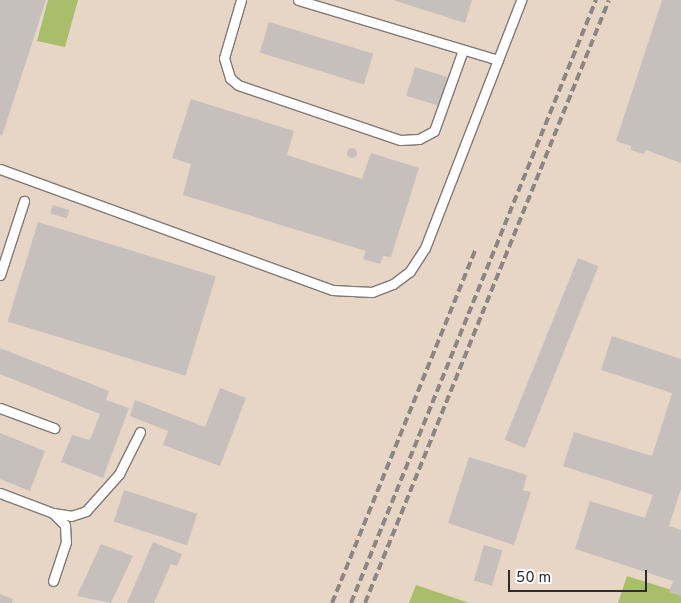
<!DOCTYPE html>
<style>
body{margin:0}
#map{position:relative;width:681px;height:603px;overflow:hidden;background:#e9e2df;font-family:Overpass,sans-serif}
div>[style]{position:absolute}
.industrial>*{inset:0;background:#e7d6c5;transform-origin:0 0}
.green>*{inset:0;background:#a8be6b}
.building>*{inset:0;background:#c6bfbc;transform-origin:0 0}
.round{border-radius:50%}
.roads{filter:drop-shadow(1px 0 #7f7976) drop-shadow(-1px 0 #7f7976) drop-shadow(0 1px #7f7976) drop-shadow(0 -1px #7f7976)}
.service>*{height:9px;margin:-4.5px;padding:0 4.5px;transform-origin:4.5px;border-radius:4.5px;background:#fff}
.rail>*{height:4px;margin-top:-2px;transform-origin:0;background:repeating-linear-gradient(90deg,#8b8684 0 8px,transparent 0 12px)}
span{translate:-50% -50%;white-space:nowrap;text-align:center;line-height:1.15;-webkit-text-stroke:4px #fff;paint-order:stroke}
.scale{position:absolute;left:508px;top:570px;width:139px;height:22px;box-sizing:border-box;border:2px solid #2e2b2a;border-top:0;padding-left:6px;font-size:15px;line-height:18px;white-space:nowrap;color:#2e2b2a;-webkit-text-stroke:4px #fff;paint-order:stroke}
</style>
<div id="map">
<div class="industrial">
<i style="left:0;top:0;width:681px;height:603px"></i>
</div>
<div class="green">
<i style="clip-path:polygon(48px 0,78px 0,65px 47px,37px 41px)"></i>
<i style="clip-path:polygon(627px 576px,681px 593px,681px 603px,618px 603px)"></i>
<i style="clip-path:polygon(416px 585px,469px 603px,409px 603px)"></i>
</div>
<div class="building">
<i style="clip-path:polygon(0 0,46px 0,2px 136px,0 135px)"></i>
<i style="clip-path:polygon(393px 0,472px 0,465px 23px)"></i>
<i style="clip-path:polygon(662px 0,681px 0,681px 163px,646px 150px,644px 154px,631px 150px,631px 146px,616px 141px)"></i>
<i style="left:269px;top:22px;width:109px;height:32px;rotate:17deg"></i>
<i style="left:415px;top:67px;width:34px;height:30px;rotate:17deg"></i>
<i style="clip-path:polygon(191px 99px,294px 131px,287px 155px,362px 179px,371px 153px,419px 168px,391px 257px,383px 256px,380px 264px,363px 259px,366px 251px,183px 195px,191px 164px,172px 158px)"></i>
<i class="round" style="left:347px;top:148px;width:10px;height:10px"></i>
<i style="left:53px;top:205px;width:17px;height:9px;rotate:17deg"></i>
<i style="left:38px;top:222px;width:186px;height:104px;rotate:17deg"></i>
<i style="left:578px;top:258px;width:22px;height:196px;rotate:22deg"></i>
<i style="clip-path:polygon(612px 336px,681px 359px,681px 489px,669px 526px,681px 530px,681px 596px,669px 592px,673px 581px,575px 549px,590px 501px,645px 518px,653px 495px,563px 466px,574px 432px,652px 456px,672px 393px,601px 370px)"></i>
<i style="clip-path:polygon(0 348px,109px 391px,106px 400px,129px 408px,103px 478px,61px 462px,72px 435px,90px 440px,100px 414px,0 374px)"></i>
<i style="clip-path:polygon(220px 388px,246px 398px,220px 466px,163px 445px,168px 431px,130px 416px,135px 400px,205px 427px)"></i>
<i style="clip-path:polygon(0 433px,45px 451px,30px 491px,0 479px)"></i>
<i style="clip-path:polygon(469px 457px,527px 475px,523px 490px,531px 492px,514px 545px,448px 523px)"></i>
<i style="left:124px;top:490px;width:77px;height:33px;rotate:18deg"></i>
<i style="clip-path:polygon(153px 542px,182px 554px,177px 566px,171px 564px,154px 603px,127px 603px)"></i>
<i style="clip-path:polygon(101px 544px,133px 556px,111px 603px,77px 596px)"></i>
<i style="left:484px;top:545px;width:19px;height:37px;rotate:16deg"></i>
<i style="clip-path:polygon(0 594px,13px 599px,12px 603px,0 603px)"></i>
</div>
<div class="roads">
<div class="service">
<i style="left:241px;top:0;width:60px;rotate:106.3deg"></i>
<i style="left:224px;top:58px;width:21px;rotate:73deg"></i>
<i style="left:230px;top:78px;width:11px;rotate:41deg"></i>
<i style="left:238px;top:85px;width:171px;rotate:18.8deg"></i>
<i style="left:400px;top:140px;width:19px;rotate:-3deg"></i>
<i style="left:419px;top:139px;width:17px;rotate:-28deg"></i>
<i style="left:434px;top:131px;width:86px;rotate:-70.3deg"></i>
<i style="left:298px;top:0;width:209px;rotate:16.7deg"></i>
<i style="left:0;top:169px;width:353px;rotate:20deg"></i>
<i style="left:332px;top:290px;width:40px;rotate:2.9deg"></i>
<i style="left:372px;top:292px;width:22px;rotate:-21deg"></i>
<i style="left:393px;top:284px;width:21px;rotate:-37deg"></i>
<i style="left:410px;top:271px;width:27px;rotate:-57deg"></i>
<i style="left:425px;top:248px;width:266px;rotate:-68.8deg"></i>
<i style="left:0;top:275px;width:78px;rotate:-72deg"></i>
<i style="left:0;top:408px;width:58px;rotate:20.3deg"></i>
<i style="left:0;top:493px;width:57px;rotate:20.7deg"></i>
<i style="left:53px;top:513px;width:18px;rotate:9deg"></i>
<i style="left:71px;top:516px;width:16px;rotate:-18deg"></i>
<i style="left:86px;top:511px;width:50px;rotate:-48.3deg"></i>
<i style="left:119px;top:474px;width:47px;rotate:-63.4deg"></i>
<i style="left:53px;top:513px;width:17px;rotate:45deg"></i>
<i style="left:65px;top:525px;width:17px;rotate:87deg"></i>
<i style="left:66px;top:542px;width:41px;rotate:108.4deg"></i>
</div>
</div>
<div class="rail">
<i style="left:332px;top:603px;width:381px;rotate:-67.9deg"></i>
<i style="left:351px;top:603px;width:651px;rotate:-67.89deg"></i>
<i style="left:365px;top:603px;width:650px;rotate:-67.97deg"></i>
</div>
<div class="scale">50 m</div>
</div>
